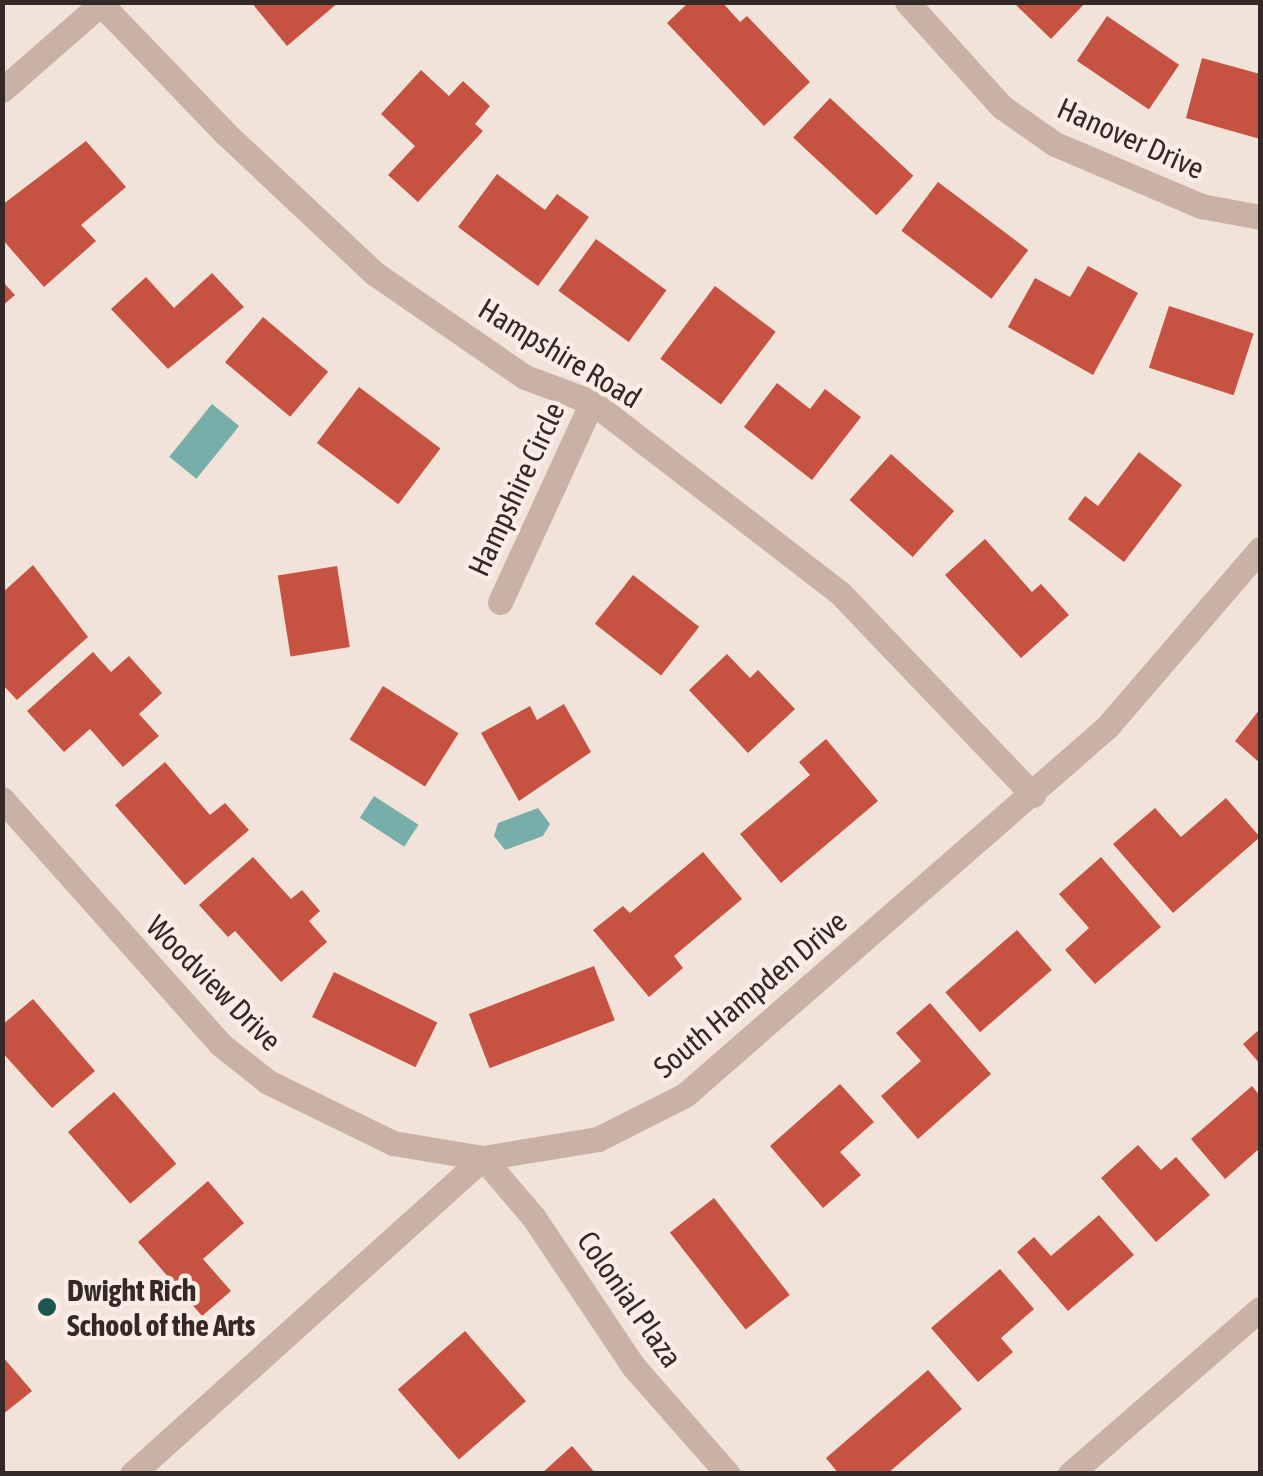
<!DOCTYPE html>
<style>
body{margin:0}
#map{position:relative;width:1263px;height:1476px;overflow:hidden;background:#f1e3d9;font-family:"Asap Condensed",sans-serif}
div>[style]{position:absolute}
.water>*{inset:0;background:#78aeaa;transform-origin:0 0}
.building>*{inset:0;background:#c65242;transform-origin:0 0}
.minor>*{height:25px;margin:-12.5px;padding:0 12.5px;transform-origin:12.5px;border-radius:12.5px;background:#c9b1a5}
.dots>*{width:28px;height:28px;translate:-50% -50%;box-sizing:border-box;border:5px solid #f9ede5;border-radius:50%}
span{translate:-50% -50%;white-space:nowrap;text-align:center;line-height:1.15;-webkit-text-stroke:9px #f9ede5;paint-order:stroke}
.street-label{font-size:30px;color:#342926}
.poi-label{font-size:30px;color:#342926;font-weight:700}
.left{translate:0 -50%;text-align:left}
.frame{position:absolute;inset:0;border:5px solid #342926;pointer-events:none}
</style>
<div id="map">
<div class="water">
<i style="left:212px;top:404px;width:35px;height:68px;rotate:39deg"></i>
<i style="left:374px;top:796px;width:53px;height:26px;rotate:33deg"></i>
<i style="clip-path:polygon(538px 808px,550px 824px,543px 836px,505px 850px,494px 836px,498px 823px)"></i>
</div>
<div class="building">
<i style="clip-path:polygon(251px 2px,339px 2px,287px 46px)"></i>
<i style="clip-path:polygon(689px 2px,722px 2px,740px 22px,747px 16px,810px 82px,764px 126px,667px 23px)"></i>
<i style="clip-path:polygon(1013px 2px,1086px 2px,1051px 39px)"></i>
<i style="left:1107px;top:16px;width:87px;height:54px;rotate:34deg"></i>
<i style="clip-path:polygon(1202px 58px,1260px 74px,1260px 139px,1186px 118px)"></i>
<i style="clip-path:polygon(421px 70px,449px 96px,463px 81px,490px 106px,475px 124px,483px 131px,418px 202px,388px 175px,415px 146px,381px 114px)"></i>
<i style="left:830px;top:98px;width:114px;height:54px;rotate:43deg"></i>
<i style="clip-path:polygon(86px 141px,126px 187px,81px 225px,96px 241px,44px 287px,2px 239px,2px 205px)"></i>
<i style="clip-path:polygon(497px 174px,545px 210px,557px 194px,589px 217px,538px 286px,458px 227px)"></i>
<i style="left:938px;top:182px;width:113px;height:61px;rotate:37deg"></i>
<i style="left:596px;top:239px;width:87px;height:64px;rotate:36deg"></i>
<i style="clip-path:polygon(1088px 266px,1138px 293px,1093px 375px,1008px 327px,1035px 278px,1070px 297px)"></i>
<i style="clip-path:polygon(212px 273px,244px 307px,168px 369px,111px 309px,146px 277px,174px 308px)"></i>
<i style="clip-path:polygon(2px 281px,15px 295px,2px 306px)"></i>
<i style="left:715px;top:286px;width:76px;height:91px;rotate:37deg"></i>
<i style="left:1169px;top:306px;width:89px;height:65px;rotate:18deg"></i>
<i style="left:263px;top:317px;width:85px;height:59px;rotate:40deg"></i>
<i style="clip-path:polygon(777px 383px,810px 409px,825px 389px,861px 417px,812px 480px,744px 427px)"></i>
<i style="left:359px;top:387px;width:102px;height:70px;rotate:37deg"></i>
<i style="clip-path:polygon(1139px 452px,1182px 485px,1124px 562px,1068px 519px,1085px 496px,1098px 506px)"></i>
<i style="left:891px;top:454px;width:85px;height:62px;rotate:42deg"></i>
<i style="clip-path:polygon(985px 539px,1032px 592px,1041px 584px,1069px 615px,1021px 658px,945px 575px)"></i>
<i style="clip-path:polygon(33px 565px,88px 637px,17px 700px,2px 684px,2px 593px)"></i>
<i style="left:337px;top:566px;width:82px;height:60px;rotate:81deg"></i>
<i style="left:633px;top:575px;width:84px;height:62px;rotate:38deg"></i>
<i style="clip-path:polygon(93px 652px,111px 672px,129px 656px,162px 693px,139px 714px,159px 736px,123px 767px,90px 729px,64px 752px,27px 711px)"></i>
<i style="clip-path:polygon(727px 654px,750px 678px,758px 670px,795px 709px,748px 753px,689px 690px)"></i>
<i style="left:383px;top:686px;width:89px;height:63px;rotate:32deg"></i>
<i style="clip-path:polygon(564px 704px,591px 752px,519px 801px,481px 733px,530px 706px,537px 720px)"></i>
<i style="clip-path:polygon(1260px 709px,1260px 763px,1235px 741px)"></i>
<i style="clip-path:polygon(826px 739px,878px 801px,781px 883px,740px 834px,810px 775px,799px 762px)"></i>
<i style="clip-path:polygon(165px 762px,210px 815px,225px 803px,249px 830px,185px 885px,115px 805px)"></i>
<i style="clip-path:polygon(1226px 798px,1260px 837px,1173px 913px,1113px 844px,1155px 808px,1181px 837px)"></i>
<i style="clip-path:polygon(703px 852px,742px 899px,674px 956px,683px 968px,649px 997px,593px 930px,623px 906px,630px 913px)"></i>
<i style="clip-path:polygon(253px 857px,291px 899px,302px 890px,320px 911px,309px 921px,327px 942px,281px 982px,235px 931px,228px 937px,199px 905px)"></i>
<i style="clip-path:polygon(1101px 857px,1161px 927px,1095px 984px,1065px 950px,1089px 928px,1059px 894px)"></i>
<i style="left:1017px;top:930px;width:53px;height:95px;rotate:49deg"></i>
<i style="left:594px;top:966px;width:58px;height:134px;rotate:69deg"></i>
<i style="left:334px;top:972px;width:115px;height:50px;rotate:26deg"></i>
<i style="clip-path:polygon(33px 999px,95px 1071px,52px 1108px,2px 1052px,2px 1025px)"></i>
<i style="clip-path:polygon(930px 1003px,991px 1074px,918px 1139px,881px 1096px,921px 1061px,896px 1033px)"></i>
<i style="clip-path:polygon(1260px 1029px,1260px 1064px,1243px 1044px)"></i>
<i style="clip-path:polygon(840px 1084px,874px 1122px,840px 1152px,861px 1175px,823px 1208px,770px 1146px)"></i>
<i style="clip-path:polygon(1252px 1086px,1260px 1096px,1260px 1148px,1225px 1179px,1191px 1139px)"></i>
<i style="left:114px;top:1092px;width:95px;height:61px;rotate:49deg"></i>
<i style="clip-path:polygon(1138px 1145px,1161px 1170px,1176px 1157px,1210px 1195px,1156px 1242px,1101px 1178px)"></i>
<i style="clip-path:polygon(208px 1181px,244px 1223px,203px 1259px,231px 1291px,202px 1316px,138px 1242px)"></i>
<i style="left:714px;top:1198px;width:123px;height:56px;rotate:52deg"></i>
<i style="clip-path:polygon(1099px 1215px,1134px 1255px,1068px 1311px,1017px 1252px,1034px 1237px,1051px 1256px)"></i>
<i style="clip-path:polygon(1000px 1269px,1034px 1309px,1001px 1338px,1013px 1352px,978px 1382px,931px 1328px)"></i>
<i style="left:465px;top:1331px;width:93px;height:89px;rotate:49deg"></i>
<i style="clip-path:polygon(2px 1356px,32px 1391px,2px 1415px)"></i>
<i style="clip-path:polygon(928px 1370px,962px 1409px,887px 1474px,839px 1474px,826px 1458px)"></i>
<i style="clip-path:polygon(572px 1446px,596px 1474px,541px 1474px)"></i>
</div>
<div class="minor">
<i style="left:907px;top:2px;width:142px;rotate:47.9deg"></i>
<i style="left:1002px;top:107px;width:65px;rotate:34.9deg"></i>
<i style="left:1055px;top:144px;width:159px;rotate:23deg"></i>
<i style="left:1201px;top:206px;width:60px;rotate:10.6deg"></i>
<i style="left:101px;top:4px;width:179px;rotate:46.1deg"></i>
<i style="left:225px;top:133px;width:204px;rotate:43.2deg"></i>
<i style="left:374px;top:273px;width:183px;rotate:34.6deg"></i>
<i style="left:525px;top:377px;width:72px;rotate:20.5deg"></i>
<i style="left:592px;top:402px;width:314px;rotate:37.6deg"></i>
<i style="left:841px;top:594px;width:278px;rotate:46.3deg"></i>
<i style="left:2px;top:90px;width:134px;rotate:-41.1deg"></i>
<i style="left:500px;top:602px;width:220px;rotate:-65.3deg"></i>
<i style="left:2px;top:799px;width:328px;rotate:48.3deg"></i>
<i style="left:220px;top:1044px;width:61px;rotate:38.4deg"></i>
<i style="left:268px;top:1082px;width:139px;rotate:26deg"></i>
<i style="left:393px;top:1143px;width:91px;rotate:9.5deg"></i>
<i style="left:483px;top:1158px;width:79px;rotate:49.6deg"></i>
<i style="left:534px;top:1218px;width:178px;rotate:56.2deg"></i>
<i style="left:633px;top:1366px;width:144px;rotate:48.7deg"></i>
<i style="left:132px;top:1474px;width:472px;rotate:-42deg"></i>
<i style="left:483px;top:1158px;width:117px;rotate:-9.4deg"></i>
<i style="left:598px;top:1139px;width:97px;rotate:-26.8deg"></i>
<i style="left:685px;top:1095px;width:560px;rotate:-41.09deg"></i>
<i style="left:1107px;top:727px;width:235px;rotate:-49.3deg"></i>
<i style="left:1070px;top:1474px;width:252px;rotate:-41deg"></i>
</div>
<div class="dots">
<i style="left:47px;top:1307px;background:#1c5653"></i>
</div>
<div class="street-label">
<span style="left:1131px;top:138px;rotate:24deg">Hanover Drive</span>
<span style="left:560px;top:353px;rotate:31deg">Hampshire Road</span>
<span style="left:516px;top:489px;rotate:-65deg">Hampshire Circle</span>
<span style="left:214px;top:983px;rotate:45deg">Woodview Drive</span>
<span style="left:750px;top:994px;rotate:-40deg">South Hampden Drive</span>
<span style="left:630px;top:1299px;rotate:55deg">Colonial Plaza</span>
</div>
<div class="poi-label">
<span class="left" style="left:67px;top:1307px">Dwight Rich<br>School of the Arts</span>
</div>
<div class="frame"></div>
</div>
